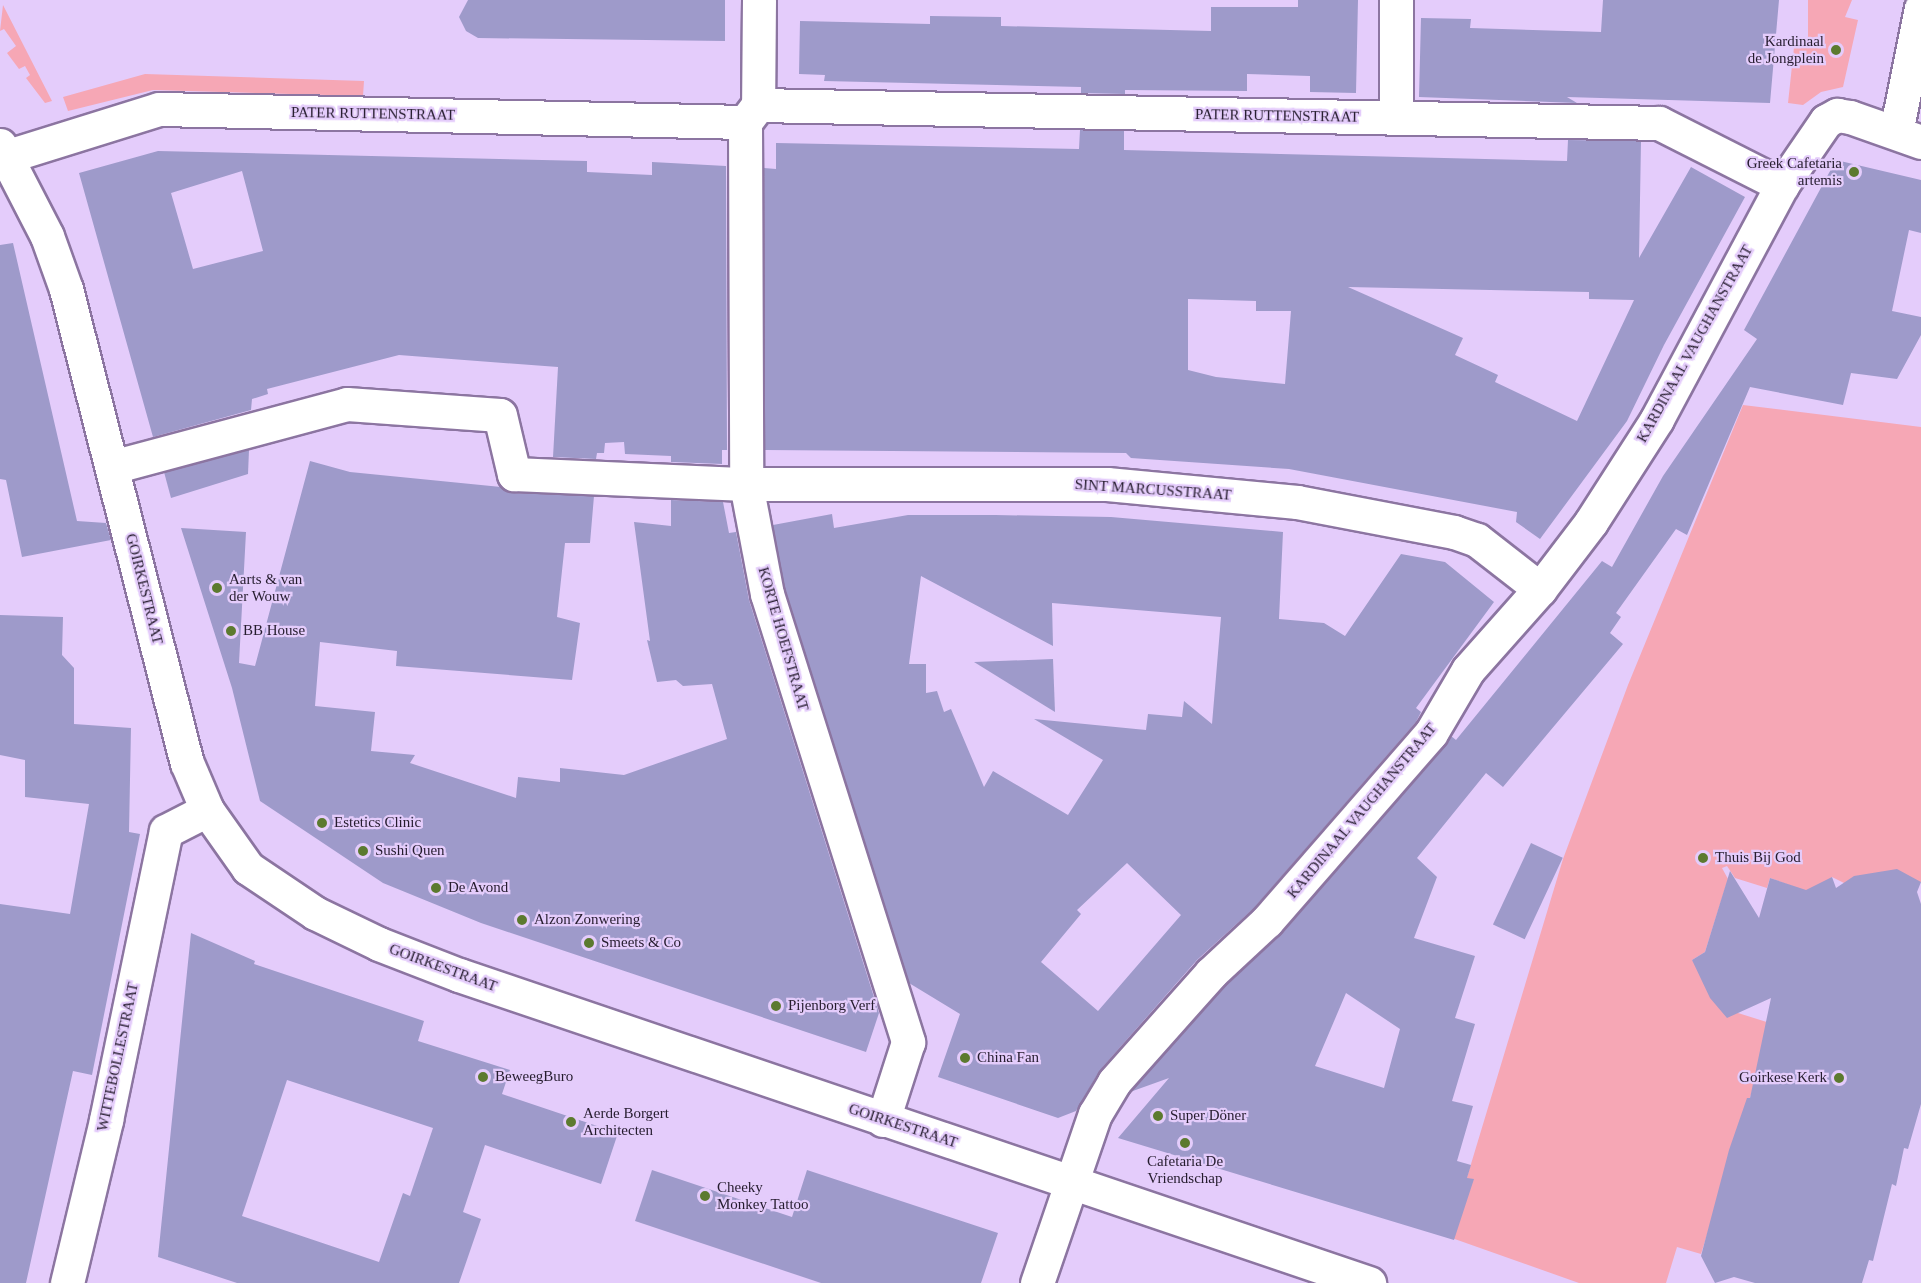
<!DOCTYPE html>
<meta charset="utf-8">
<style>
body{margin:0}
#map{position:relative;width:1921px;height:1283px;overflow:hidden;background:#e4ccfb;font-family:"Times New Roman",serif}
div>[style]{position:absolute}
.green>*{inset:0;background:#f6a7b5}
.building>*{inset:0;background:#9e9aca;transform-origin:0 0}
.roads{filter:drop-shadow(2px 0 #8c75a1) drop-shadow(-2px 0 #8c75a1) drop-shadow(0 2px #8c75a1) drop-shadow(0 -2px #8c75a1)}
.minor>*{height:33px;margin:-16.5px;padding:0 16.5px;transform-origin:16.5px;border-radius:16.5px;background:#fff}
.dots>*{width:16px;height:16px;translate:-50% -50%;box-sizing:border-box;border:3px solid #e4ccfb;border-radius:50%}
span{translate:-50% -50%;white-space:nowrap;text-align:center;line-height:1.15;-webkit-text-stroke:4.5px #e4ccfb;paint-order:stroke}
.poi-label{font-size:15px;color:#251c2e}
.right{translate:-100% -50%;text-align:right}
.left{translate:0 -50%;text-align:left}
.street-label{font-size:15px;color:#251c2e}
</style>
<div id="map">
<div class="green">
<i style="clip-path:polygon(1808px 0,1852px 0,1845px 17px,1858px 20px,1843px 87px,1821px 92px,1803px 105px,1788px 103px,1795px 38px,1808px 39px)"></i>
<i style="clip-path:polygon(3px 5px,52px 101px,45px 103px,26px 78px,30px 75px,25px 66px,19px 69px,7px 53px,16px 46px,4px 29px,0 31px)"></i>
<i style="clip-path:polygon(145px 74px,364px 81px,363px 96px,153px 90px,68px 111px,63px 97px)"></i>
<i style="clip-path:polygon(1743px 405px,1921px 427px,1921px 882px,1844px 883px,1832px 877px,1817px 895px,1770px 878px,1767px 888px,1735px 878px,1727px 866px,1722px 868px,1728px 879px,1705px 952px,1692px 960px,1738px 1013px,1773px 1024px,1701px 1254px,1677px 1247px,1666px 1283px,1579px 1283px,1449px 1237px,1563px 859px,1628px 685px)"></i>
</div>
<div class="building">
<i style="clip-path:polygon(468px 0,725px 0,725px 41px,478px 38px,466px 31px,459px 17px)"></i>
<i style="clip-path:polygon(1298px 0,1358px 0,1356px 93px,1310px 92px,1310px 76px,1247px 74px,1247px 91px,1125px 90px,1125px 94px,1081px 93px,1081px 87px,824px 81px,825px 75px,799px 74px,800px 21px,930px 24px,930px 16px,1001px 17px,1001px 26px,1211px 31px,1211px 7px,1298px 7px)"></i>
<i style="clip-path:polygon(1603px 0,1779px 0,1770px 103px,1567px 97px,1577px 103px,1419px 97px,1421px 18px,1471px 19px,1470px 28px,1601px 32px)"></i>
<i style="clip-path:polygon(evenodd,1080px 130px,1124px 131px,1124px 150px,1567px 161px,1568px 140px,1641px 141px,1639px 258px,1691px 167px,1745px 197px,1664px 345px,1627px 421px,1540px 539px,1516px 522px,1517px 512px,1289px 469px,1131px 458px,1126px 453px,765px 450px,764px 168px,776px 169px,776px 143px,1079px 149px,1080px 130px,1348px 287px,1589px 292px,1589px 299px,1634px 300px,1577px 421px,1495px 382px,1498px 375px,1455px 355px,1463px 338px,1348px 287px,1080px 130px,1188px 299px,1256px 301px,1256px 311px,1291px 311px,1285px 384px,1216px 377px,1188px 370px,1188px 299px)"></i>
<i style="clip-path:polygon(evenodd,158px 151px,587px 161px,587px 172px,652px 175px,652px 162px,726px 166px,727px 450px,722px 450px,722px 464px,671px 462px,671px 456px,625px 454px,624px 442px,605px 443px,604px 453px,597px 453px,596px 459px,553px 457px,558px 367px,399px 355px,267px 389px,268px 394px,252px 399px,251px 410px,153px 437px,79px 173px,158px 151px,242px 171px,263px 251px,193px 269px,171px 193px,242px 171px)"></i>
<i style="clip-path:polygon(evenodd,1836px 160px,1921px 180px,1921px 233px,1909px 230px,1892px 311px,1921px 317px,1921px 335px,1897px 379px,1851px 373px,1843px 405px,1750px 387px,1687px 535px,1676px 529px,1616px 613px,1621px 617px,1610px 633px,1623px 644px,1503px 787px,1486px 773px,1417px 858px,1437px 877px,1414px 938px,1475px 956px,1455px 1018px,1475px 1024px,1452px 1101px,1473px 1106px,1457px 1161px,1471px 1165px,1467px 1178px,1474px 1179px,1454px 1240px,1118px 1138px,1169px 1078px,1130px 1092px,1224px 986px,1281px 933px,1451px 736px,1456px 740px,1602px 561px,1612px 567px,1663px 476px,1757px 339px,1744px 330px,1836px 160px,1346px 993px,1400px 1029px,1384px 1088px,1315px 1066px,1346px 993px)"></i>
<i style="clip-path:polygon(13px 243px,77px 521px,106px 523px,111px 540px,22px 557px,6px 480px,0 479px,0 245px)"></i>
<i style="clip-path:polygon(249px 450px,248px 474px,171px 498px,164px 472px)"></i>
<i style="clip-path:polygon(310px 461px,350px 472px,501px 487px,513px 493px,594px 496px,590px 543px,565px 543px,557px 617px,580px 623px,572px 680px,396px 666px,397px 651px,320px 642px,315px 706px,375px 712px,371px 751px,415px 755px,410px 763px,516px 798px,518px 777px,560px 782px,560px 768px,624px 775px,727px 739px,712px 684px,683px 686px,676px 680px,657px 682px,647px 640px,650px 641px,634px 522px,671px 526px,671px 500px,723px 502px,729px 533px,736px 532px,749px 600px,879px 1013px,866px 1052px,481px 923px,383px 883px,260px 801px,232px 688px,181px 528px,246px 532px,239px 663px,255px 666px)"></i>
<i style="clip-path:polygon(evenodd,832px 514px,834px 528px,908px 515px,995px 515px,1111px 517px,1283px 532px,1279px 619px,1324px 623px,1345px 636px,1401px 554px,1445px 562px,1494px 602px,1416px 708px,1421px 712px,1416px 722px,1254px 908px,1197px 960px,1100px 1070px,1076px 1111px,1058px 1118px,938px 1077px,960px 1014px,909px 983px,785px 589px,773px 525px,832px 514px,921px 576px,1053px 646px,1052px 603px,1221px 617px,1212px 724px,1184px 701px,1182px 717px,1148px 714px,1146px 730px,1034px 719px,1103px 760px,1068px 815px,993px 771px,984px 787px,951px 709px,944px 712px,937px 691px,926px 693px,926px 664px,909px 664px,921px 576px,832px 514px,1127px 863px,1181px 915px,1098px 1011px,1041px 962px,1081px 914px,1077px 910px,1127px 863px)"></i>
<i style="clip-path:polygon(0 615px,63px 617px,62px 655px,74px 668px,74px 724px,131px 728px,129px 832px,140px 834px,92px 1075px,73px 1071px,26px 1283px,0 1283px,0 904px,70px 914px,89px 804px,25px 797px,25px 760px,0 755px)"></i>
<i style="clip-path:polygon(1053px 659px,1055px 712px,974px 662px)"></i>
<i style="left:1531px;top:843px;width:35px;height:90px;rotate:25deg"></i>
<i style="clip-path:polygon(1897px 869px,1921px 882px,1917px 892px,1921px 904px,1921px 1104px,1908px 1149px,1904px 1148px,1896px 1186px,1892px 1184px,1873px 1261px,1869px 1260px,1862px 1283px,1755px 1283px,1734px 1277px,1715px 1283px,1701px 1256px,1729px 1150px,1747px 1098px,1750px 1098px,1771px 998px,1727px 1018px,1710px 998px,1692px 960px,1705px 952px,1730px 871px,1759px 918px,1770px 878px,1806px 890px,1832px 877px,1836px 888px,1854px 876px)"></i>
<i style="clip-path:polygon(evenodd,191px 933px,255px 961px,254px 964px,424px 1021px,418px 1041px,510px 1070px,502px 1094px,618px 1133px,601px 1184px,485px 1145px,463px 1212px,481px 1219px,459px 1283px,237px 1283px,158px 1257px,191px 933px,287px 1080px,433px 1128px,410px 1196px,403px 1193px,379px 1262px,242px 1216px,287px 1080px)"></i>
<i style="clip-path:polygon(652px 1170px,792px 1217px,807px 1170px,998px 1233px,981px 1283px,821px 1283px,635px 1221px)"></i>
</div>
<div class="roads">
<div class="minor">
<i style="left:759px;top:0;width:105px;rotate:90.5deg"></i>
<i style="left:758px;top:105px;width:21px;rotate:127deg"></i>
<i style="left:745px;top:122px;width:362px;rotate:89.8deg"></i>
<i style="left:746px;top:484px;width:112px;rotate:79.2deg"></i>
<i style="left:767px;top:594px;width:470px;rotate:72.5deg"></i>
<i style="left:908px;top:1042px;width:82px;rotate:107.8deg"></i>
<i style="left:1396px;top:0;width:118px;rotate:90deg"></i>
<i style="left:758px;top:105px;width:901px;rotate:1.14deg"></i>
<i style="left:1659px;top:123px;width:138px;rotate:26.8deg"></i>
<i style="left:1896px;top:132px;width:126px;rotate:-78.6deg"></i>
<i style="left:0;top:145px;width:102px;rotate:62.7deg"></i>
<i style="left:47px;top:236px;width:56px;rotate:70.3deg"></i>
<i style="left:66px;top:289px;width:489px;rotate:75.7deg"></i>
<i style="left:187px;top:763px;width:51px;rotate:66.9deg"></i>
<i style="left:207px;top:810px;width:71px;rotate:54.7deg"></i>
<i style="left:248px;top:868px;width:81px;rotate:33.9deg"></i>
<i style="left:315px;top:913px;width:71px;rotate:25.8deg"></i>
<i style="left:379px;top:944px;width:86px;rotate:21.2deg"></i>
<i style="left:459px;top:975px;width:961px;rotate:18.7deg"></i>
<i style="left:8px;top:156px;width:158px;rotate:-17.3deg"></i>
<i style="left:159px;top:109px;width:586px;rotate:1.27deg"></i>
<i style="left:112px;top:467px;width:243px;rotate:-15deg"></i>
<i style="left:347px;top:404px;width:153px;rotate:4.1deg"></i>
<i style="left:500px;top:415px;width:61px;rotate:76.7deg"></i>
<i style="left:514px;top:474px;width:232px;rotate:2.5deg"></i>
<i style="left:746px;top:484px;width:361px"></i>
<i style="left:1107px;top:484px;width:191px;rotate:5.4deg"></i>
<i style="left:1297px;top:502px;width:160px;rotate:10.8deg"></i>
<i style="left:1454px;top:532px;width:24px;rotate:19deg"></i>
<i style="left:1477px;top:540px;width:80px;rotate:37.9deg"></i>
<i style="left:67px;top:1283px;width:168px;rotate:-76.5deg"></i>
<i style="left:106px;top:1120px;width:295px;rotate:-78.3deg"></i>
<i style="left:166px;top:831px;width:46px;rotate:-27.1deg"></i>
<i style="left:1037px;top:1283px;width:179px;rotate:-71.1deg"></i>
<i style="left:1095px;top:1114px;width:37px;rotate:-59deg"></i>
<i style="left:1114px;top:1082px;width:146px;rotate:-48.3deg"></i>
<i style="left:1211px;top:973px;width:76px;rotate:-42.9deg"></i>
<i style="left:1267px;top:921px;width:249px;rotate:-48.9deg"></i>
<i style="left:1431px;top:733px;width:73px;rotate:-59.6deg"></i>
<i style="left:1468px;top:670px;width:108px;rotate:-48.4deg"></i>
<i style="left:1540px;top:589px;width:84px;rotate:-52.7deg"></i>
<i style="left:1591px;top:522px;width:122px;rotate:-57.3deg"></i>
<i style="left:1657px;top:419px;width:265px;rotate:-61.9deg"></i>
<i style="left:1782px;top:185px;width:78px;rotate:-55.5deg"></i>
<i style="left:1826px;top:121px;width:13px;rotate:-29deg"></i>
<i style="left:1837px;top:115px;width:13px;rotate:9deg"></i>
<i style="left:1850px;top:117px;width:75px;rotate:19.4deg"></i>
</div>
</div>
<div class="dots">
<i style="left:1836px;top:50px;background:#5c7a2f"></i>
<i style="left:1854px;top:172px;background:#5c7a2f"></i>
<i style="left:217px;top:588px;background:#5c7a2f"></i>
<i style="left:231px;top:631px;background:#5c7a2f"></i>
<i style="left:322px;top:823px;background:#5c7a2f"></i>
<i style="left:363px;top:851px;background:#5c7a2f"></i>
<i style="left:1703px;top:858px;background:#5c7a2f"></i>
<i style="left:436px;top:888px;background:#5c7a2f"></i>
<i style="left:522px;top:920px;background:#5c7a2f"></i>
<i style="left:589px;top:943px;background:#5c7a2f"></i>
<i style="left:776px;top:1006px;background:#5c7a2f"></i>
<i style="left:965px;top:1058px;background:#5c7a2f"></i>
<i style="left:483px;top:1077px;background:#5c7a2f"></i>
<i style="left:1839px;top:1078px;background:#5c7a2f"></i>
<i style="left:1158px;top:1116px;background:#5c7a2f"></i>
<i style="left:571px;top:1122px;background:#5c7a2f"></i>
<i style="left:1185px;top:1143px;background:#5c7a2f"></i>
<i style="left:705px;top:1196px;background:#5c7a2f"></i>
</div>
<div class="poi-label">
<span class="right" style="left:1824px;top:50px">Kardinaal<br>de Jongplein</span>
<span class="right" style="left:1842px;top:172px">Greek Cafetaria<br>artemis</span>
<span class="left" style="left:229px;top:588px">Aarts &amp; van<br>der Wouw</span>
<span class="left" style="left:243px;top:631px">BB House</span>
<span class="left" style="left:334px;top:823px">Estetics Clinic</span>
<span class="left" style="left:375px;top:851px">Sushi Quen</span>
<span class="left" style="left:1715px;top:858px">Thuis Bij God</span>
<span class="left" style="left:448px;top:888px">De Avond</span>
<span class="left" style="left:534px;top:920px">Alzon Zonwering</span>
<span class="left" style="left:601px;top:943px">Smeets &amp; Co</span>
<span class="left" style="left:788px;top:1006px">Pijenborg Verf</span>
<span class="left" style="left:977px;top:1058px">China Fan</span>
<span class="left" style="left:495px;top:1077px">BeweegBuro</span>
<span class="right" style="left:1827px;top:1078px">Goirkese Kerk</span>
<span class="left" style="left:583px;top:1122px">Aerde Borgert<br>Architecten</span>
<span class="left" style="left:1170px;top:1116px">Super Döner</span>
<span style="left:1185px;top:1170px">Cafetaria De<br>Vriendschap</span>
<span class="left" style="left:717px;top:1196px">Cheeky<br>Monkey Tattoo</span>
</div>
<div class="street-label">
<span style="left:373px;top:114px;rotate:1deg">PATER RUTTENSTRAAT</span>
<span style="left:1277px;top:116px;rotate:1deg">PATER RUTTENSTRAAT</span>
<span style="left:1695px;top:344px;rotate:-61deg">KARDINAAL VAUGHANSTRAAT</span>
<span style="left:1153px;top:490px;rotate:4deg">SINT MARCUSSTRAAT</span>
<span style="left:144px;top:589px;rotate:76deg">GOIRKESTRAAT</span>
<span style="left:783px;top:639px;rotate:74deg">KORTE HOEFSTRAAT</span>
<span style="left:1362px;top:811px;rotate:-50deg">KARDINAAL VAUGHANSTRAAT</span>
<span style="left:443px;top:968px;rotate:20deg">GOIRKESTRAAT</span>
<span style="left:118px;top:1057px;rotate:-78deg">WITTEBOLLESTRAAT</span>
<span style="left:903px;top:1126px;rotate:18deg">GOIRKESTRAAT</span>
</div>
</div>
